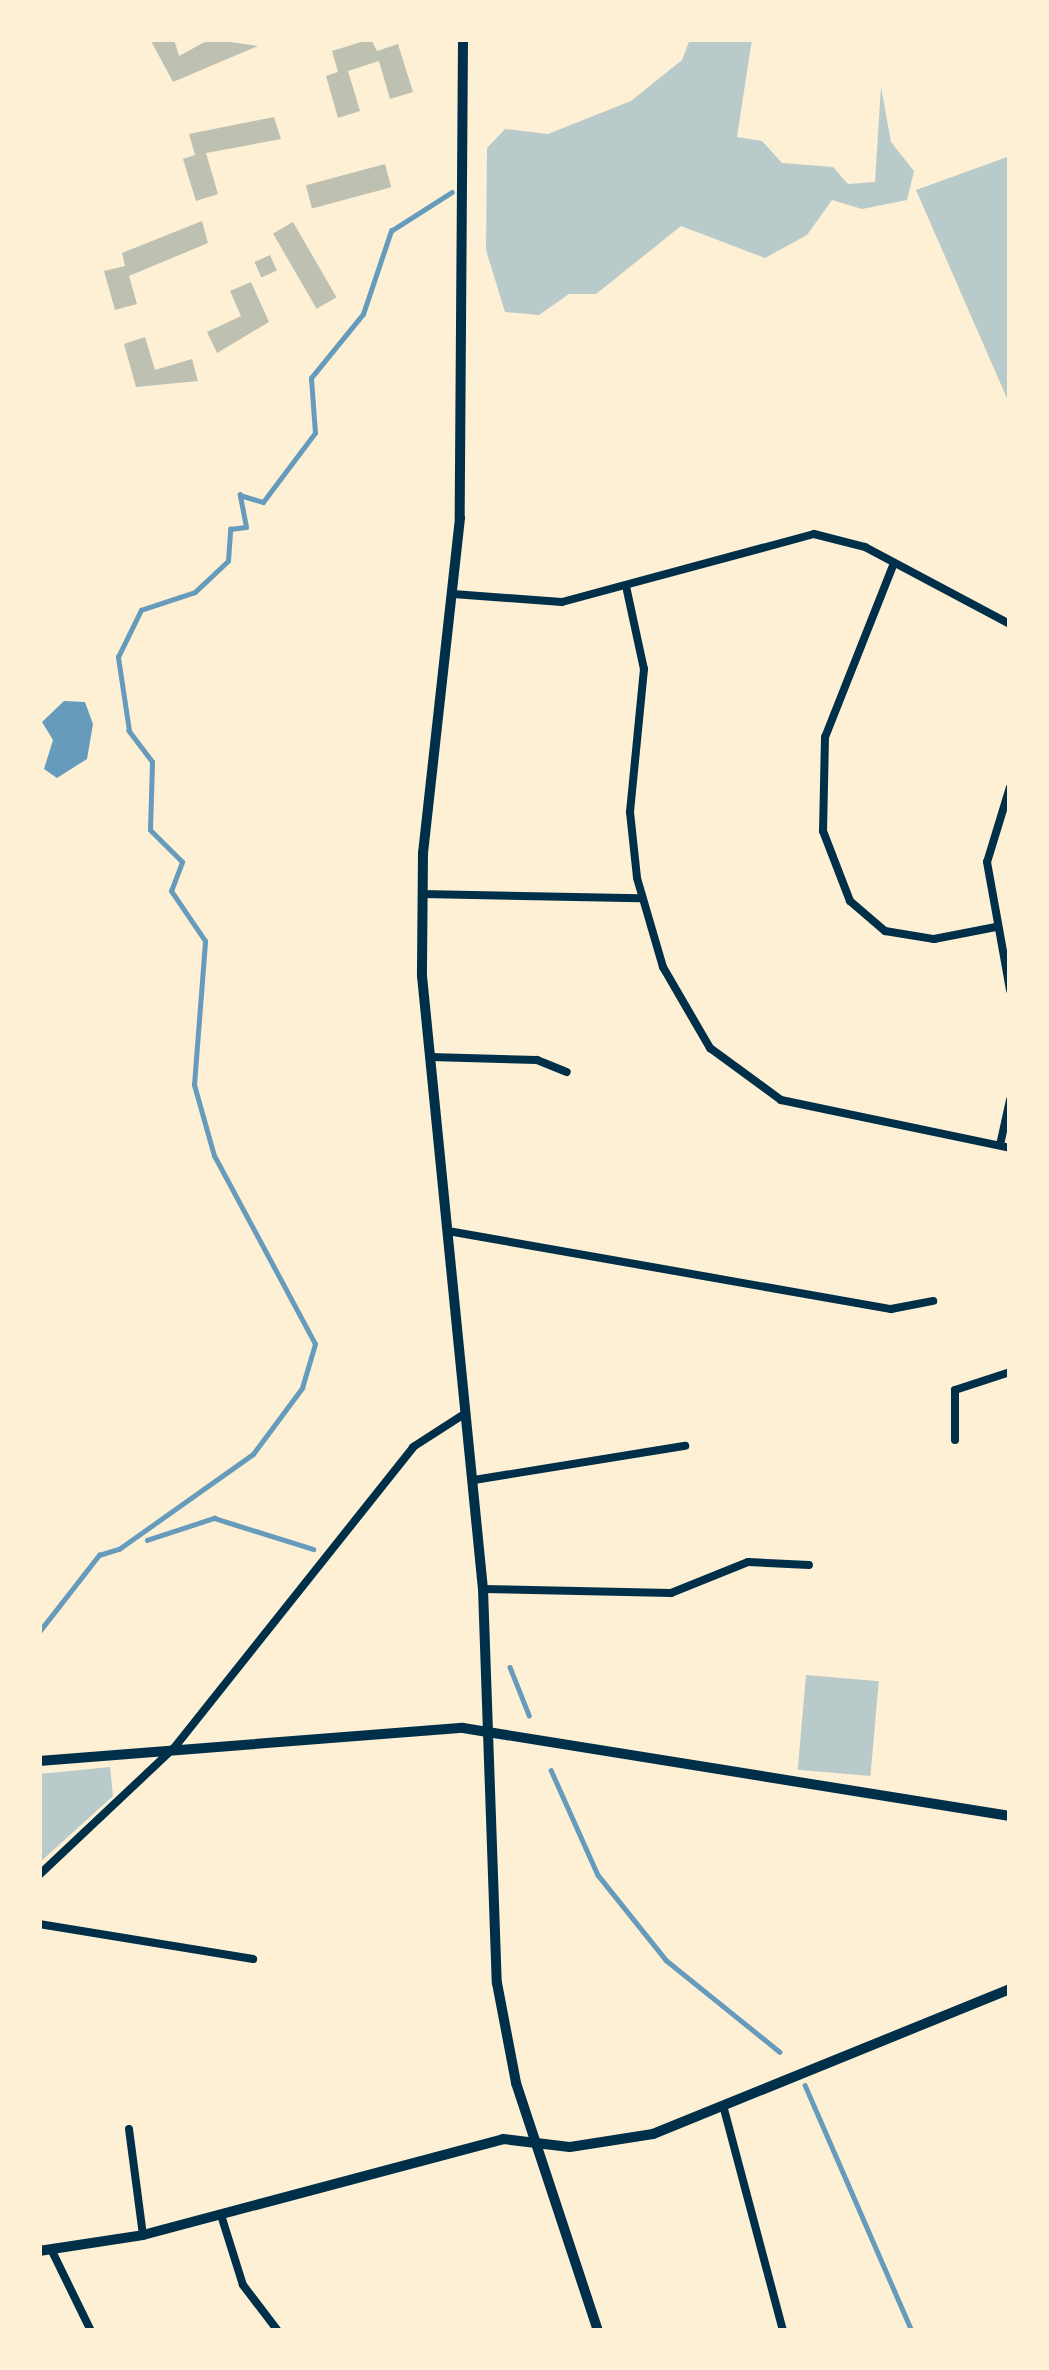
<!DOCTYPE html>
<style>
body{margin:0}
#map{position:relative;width:1049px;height:2370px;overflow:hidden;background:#fdf0d5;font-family:Mulish,sans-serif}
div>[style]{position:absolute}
.green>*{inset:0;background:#b9caca;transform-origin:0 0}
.water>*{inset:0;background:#669bbc}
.stream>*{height:4.5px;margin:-2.25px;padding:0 2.25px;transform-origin:2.25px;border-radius:2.25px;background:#669bbc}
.building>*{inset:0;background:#bec0b2;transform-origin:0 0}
.minor>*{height:8px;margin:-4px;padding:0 4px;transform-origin:4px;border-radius:4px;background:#003049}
.tertiary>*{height:10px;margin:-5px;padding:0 5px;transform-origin:5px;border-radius:5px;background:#003049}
span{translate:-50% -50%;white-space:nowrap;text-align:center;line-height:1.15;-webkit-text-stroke:10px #fdf0d5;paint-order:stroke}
.frame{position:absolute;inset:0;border:42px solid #fdf0d5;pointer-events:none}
</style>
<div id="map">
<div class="green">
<i style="clip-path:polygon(690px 39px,752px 39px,737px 137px,762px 141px,782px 163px,833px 167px,848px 184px,875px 182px,881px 87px,891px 142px,914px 171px,907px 200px,862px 209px,832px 200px,807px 235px,765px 258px,681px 226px,596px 294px,569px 294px,539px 315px,505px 312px,486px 250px,487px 148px,505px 129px,548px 134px,631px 101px,682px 60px)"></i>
<i style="clip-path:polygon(1010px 156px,1010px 405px,916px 190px)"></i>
<i style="left:806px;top:1675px;width:73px;height:95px;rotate:5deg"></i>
<i style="clip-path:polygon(110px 1767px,113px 1796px,39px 1863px,39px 1774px)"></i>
</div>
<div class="water">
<i style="clip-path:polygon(64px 701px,85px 702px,93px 724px,87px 759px,57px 778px,44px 769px,53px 740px,42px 722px)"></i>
</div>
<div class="stream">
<i style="left:147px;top:1540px;width:71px;rotate:-18.2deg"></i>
<i style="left:214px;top:1518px;width:104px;rotate:17.4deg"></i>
<i style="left:119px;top:1549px;width:164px;rotate:-35.3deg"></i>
<i style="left:253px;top:1454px;width:82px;rotate:-53.4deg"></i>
<i style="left:302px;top:1388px;width:46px;rotate:-73.5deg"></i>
<i style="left:315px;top:1344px;width:213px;rotate:-118.2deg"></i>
<i style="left:214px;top:1156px;width:74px;rotate:-105.7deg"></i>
<i style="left:194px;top:1085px;width:144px;rotate:-85.6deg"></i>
<i style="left:205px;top:941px;width:60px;rotate:-124.2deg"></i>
<i style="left:171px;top:891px;width:31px;rotate:-69deg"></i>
<i style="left:182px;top:862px;width:45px;rotate:-135deg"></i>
<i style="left:150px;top:830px;width:68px;rotate:-88.3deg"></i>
<i style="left:152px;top:762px;width:39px;rotate:-127deg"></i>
<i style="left:129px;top:731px;width:75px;rotate:-98.5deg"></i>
<i style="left:118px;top:657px;width:52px;rotate:-63.9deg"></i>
<i style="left:141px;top:610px;width:57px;rotate:-18.4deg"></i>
<i style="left:195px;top:592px;width:45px;rotate:-43.2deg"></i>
<i style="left:228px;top:561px;width:32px;rotate:-86deg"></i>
<i style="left:230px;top:529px;width:16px;rotate:-7deg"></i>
<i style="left:246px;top:527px;width:33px;rotate:-101deg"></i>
<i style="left:240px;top:495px;width:24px;rotate:17deg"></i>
<i style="left:263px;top:502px;width:86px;rotate:-53deg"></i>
<i style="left:315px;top:433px;width:55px;rotate:-94.2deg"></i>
<i style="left:311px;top:378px;width:82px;rotate:-50.9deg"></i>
<i style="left:363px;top:314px;width:88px;rotate:-71.4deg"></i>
<i style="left:391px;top:231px;width:72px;rotate:-32.6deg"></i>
<i style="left:39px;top:1632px;width:98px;rotate:-52.1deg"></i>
<i style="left:99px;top:1555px;width:21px;rotate:-17deg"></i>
<i style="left:510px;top:1667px;width:52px;rotate:68.4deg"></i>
<i style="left:551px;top:1770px;width:115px;rotate:65.9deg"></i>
<i style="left:598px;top:1875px;width:109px;rotate:51.3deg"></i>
<i style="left:666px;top:1960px;width:146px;rotate:38.9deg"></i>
<i style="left:805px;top:2085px;width:268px;rotate:66.5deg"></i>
</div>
<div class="building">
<i style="clip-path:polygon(150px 39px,174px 39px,179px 56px,210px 39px,258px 46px,173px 82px)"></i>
<i style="clip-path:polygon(371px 39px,377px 51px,398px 44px,413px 92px,390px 99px,379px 61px,348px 71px,360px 111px,338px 118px,326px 76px,338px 72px,332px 51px)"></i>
<i style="clip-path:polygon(274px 117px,281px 139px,206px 153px,218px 194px,196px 201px,183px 159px,195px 155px,189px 134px)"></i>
<i style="left:385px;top:164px;width:24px;height:82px;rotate:75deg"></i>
<i style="clip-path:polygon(202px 221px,208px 243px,129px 276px,137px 304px,115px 310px,104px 271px,125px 266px,122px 253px)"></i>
<i style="left:293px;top:222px;width:87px;height:23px;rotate:60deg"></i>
<i style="left:270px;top:255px;width:17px;height:17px;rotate:66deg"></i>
<i style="clip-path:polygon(251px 282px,269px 322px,217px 353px,207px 332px,241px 316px,230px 291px)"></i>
<i style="clip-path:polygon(145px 337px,155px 370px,192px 359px,198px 381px,136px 387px,124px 344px)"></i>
</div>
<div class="minor">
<i style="left:894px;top:563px;width:187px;rotate:111.6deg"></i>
<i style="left:825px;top:737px;width:94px;rotate:91.2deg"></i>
<i style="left:823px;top:831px;width:75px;rotate:68.9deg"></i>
<i style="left:850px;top:901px;width:46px;rotate:40.6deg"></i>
<i style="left:885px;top:931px;width:50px;rotate:9.3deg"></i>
<i style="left:934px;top:939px;width:63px;rotate:-11deg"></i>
<i style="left:626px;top:586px;width:85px;rotate:77.8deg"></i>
<i style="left:644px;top:669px;width:144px;rotate:95.6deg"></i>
<i style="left:630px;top:812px;width:66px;rotate:83.9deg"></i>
<i style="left:637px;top:878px;width:93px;rotate:73.7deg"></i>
<i style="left:663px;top:967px;width:94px;rotate:59.9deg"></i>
<i style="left:710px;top:1048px;width:88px;rotate:36.2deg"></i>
<i style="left:781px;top:1100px;width:234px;rotate:11.8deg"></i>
<i style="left:453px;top:594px;width:109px;rotate:4.2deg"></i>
<i style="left:562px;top:602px;width:261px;rotate:-15.1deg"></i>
<i style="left:814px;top:534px;width:53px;rotate:14.3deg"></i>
<i style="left:865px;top:547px;width:164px;rotate:28deg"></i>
<i style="left:1010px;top:787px;width:78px;rotate:107deg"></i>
<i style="left:987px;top:862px;width:130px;rotate:79.8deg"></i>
<i style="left:422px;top:894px;width:218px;rotate:1.1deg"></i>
<i style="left:430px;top:1057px;width:107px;rotate:1.6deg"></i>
<i style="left:537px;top:1060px;width:32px;rotate:22deg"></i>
<i style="left:1000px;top:1145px;width:46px;rotate:-77.5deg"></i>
<i style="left:448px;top:1231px;width:450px;rotate:10deg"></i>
<i style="left:891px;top:1309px;width:43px;rotate:-10.8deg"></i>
<i style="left:955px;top:1440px;width:50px;rotate:-90deg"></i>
<i style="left:955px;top:1390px;width:58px;rotate:-18.1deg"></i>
<i style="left:474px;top:1480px;width:214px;rotate:-9.2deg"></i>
<i style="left:483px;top:1589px;width:188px;rotate:1.2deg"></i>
<i style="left:671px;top:1593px;width:83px;rotate:-21.9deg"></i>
<i style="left:748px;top:1562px;width:61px;rotate:2.8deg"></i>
<i style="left:39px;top:1875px;width:185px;rotate:-43.3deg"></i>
<i style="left:174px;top:1748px;width:384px;rotate:-51.5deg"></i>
<i style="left:413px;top:1447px;width:63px;rotate:-32.7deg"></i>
<i style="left:39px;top:1924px;width:217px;rotate:9.3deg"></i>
<i style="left:724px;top:2109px;width:230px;rotate:75.1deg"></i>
<i style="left:129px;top:2129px;width:107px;rotate:82.5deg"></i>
<i style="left:221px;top:2215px;width:73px;rotate:72.6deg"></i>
<i style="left:243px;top:2285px;width:58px;rotate:52.7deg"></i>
<i style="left:51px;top:2249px;width:91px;rotate:64deg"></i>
</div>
<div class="tertiary">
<i style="left:463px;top:39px;width:479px;rotate:90.4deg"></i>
<i style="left:460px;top:518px;width:337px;rotate:96.3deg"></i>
<i style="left:423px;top:853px;width:123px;rotate:90.5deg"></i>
<i style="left:422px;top:976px;width:616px;rotate:84.32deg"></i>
<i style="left:483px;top:1589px;width:394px;rotate:88deg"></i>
<i style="left:497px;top:1983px;width:102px;rotate:79.2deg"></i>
<i style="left:516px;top:2083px;width:261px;rotate:71.7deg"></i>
<i style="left:39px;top:1761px;width:425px;rotate:-4.5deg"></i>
<i style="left:463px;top:1728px;width:554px;rotate:9.14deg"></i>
<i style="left:39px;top:2251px;width:105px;rotate:-8.7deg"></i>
<i style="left:143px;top:2235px;width:373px;rotate:-14.9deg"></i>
<i style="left:503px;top:2139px;width:67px;rotate:6.8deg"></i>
<i style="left:570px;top:2147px;width:84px;rotate:-8.9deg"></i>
<i style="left:653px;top:2134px;width:385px;rotate:-22.1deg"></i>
</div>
<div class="frame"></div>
</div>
